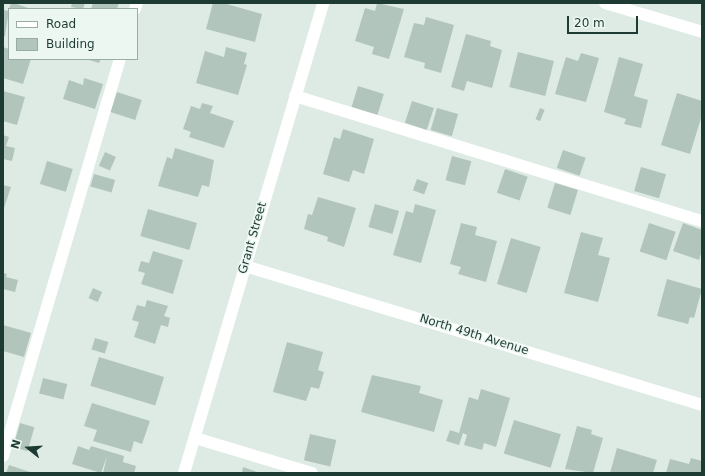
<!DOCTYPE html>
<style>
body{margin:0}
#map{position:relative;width:705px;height:476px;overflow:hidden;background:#ddebe4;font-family:"DejaVu Sans",sans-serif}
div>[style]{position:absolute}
.building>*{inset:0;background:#b2c5bd;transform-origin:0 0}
.service>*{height:12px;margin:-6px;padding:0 6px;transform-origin:6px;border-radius:6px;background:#fff}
.minor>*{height:12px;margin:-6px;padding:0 6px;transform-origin:6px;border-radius:6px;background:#fff}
span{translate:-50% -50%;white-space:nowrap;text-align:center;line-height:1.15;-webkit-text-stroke:3px #edf7f2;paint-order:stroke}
.street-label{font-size:12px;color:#1d3b33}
.frame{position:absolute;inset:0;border:4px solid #1d3b33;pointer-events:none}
.legend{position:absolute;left:8px;top:8px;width:130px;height:52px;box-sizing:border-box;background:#edf7f2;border:1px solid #9aaca6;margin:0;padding:5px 7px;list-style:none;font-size:12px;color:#1d3b33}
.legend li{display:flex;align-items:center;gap:8px;height:20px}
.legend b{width:20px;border:1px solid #9aaca6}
.north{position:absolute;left:8px;top:428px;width:40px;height:40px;-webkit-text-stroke:3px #edf7f2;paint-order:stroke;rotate:287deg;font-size:11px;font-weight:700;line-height:16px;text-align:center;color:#1d3b33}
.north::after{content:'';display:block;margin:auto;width:14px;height:18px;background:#1d3b33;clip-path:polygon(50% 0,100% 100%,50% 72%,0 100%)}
.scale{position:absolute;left:567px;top:16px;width:71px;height:18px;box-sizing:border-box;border:2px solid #1d3b33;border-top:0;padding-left:5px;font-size:12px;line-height:14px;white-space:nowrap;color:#1d3b33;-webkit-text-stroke:3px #edf7f2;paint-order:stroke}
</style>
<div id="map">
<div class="building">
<i style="clip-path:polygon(11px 3px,14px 3px,31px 9px,9px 9px)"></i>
<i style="clip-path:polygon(72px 3px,85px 3px,83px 9px,71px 7px)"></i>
<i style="clip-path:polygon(93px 3px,119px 3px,117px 9px,91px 9px)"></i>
<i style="clip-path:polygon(213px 3px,223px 3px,262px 14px,255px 42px,206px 29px)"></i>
<i style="clip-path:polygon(377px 3px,404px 9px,389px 59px,372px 54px,374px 47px,355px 41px,365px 8px,375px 11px)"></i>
<i style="left:3px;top:10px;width:6px;height:26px;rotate:9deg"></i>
<i style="clip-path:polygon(426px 17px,454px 25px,441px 73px,424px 68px,425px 63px,404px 57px,414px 23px,424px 25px)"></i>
<i style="clip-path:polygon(466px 34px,491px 41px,490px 46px,502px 50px,492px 88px,467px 81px,464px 91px,451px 87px)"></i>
<i style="clip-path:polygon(3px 47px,9px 49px,9px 59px,31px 59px,23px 84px,3px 78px)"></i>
<i style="clip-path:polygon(226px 47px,247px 53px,244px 64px,247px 65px,238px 95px,196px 83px,205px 51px,224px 57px)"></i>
<i style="left:518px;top:52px;width:37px;height:36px;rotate:14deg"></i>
<i style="clip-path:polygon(581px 53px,599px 58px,586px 102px,555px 94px,566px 57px,578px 61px)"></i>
<i style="clip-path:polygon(619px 57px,643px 64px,634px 96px,648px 100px,641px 128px,624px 124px,626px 119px,604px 112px)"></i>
<i style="clip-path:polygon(86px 59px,101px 59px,99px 63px)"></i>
<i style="clip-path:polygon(84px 78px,103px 84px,95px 109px,63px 99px,69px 80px,83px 85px)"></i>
<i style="left:358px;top:86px;width:27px;height:22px;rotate:17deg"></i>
<i style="clip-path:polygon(3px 91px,25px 97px,17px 125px,3px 121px)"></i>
<i style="left:117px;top:92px;width:26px;height:21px;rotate:18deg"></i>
<i style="clip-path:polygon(677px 93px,702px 101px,702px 115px,690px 154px,661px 145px)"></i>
<i style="left:412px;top:101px;width:23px;height:23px;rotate:18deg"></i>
<i style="clip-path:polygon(202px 103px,213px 106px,210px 113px,234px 121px,224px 148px,189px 137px,191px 132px,183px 129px,191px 106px,200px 109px)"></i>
<i style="left:437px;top:108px;width:22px;height:23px;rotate:16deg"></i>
<i style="left:540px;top:108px;width:5px;height:12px;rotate:22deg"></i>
<i style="clip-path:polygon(343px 129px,374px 139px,364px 174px,353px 170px,349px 182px,323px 174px,334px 137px,340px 139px)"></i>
<i style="clip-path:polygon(3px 135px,9px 137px,6px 146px,15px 148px,12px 161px,3px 159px)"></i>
<i style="clip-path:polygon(175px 148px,214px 160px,209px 187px,202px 185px,198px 197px,158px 186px,167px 157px,172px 159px)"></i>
<i style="left:563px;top:150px;width:24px;height:19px;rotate:19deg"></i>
<i style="left:105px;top:152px;width:12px;height:15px;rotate:24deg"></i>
<i style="left:452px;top:156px;width:20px;height:25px;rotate:15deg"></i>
<i style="left:47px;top:161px;width:27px;height:24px;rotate:17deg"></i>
<i style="left:641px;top:167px;width:26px;height:25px;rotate:16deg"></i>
<i style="left:505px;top:169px;width:24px;height:25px;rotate:19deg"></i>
<i style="left:94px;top:174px;width:22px;height:13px;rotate:16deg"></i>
<i style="left:417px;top:179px;width:12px;height:12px;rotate:20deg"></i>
<i style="left:555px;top:183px;width:24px;height:26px;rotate:17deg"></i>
<i style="clip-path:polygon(3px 185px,11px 187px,3px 211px)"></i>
<i style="clip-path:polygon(318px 197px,356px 208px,344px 247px,327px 241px,328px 237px,304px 229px,308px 214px,312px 215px)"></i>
<i style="left:375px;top:204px;width:25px;height:24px;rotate:16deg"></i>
<i style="clip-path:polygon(415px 204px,436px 210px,421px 263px,393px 255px,406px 211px,413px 213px)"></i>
<i style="left:148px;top:209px;width:51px;height:28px;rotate:16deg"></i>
<i style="clip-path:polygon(461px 223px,477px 227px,475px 235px,497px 241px,486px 282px,458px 274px,461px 267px,450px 264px)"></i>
<i style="left:649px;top:223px;width:28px;height:30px;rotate:18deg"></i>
<i style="clip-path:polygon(683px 223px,702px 230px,702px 250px,699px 260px,673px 251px)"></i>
<i style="clip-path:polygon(581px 232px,603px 238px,598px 255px,610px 258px,598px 302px,564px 293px)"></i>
<i style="left:511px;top:238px;width:31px;height:48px;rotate:17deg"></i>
<i style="clip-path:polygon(153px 251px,183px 260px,173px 294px,141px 284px,145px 273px,138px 271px,141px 261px,149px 263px)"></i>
<i style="clip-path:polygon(3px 273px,7px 274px,6px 277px,18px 280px,15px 292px,3px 289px)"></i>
<i style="clip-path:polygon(667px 279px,702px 289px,694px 318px,690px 317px,688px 324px,657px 316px)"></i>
<i style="left:93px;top:288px;width:10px;height:11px;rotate:24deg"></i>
<i style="clip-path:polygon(147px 300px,168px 306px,164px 316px,170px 318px,168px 327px,161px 325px,155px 344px,134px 337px,139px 322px,132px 320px,137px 305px,145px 307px)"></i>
<i style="clip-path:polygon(3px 325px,31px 333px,24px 357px,3px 351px)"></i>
<i style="left:95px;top:338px;width:14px;height:12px;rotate:17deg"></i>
<i style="clip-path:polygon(287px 342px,323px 352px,318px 370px,324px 372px,319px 389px,311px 387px,306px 401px,273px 392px)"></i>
<i style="left:99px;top:357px;width:68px;height:30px;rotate:17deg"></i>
<i style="clip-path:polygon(372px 375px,421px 386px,419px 393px,443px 400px,434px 432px,361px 412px)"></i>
<i style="left:43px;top:378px;width:25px;height:16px;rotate:14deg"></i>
<i style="clip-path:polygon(481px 389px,510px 398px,496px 447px,484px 443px,482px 450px,464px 445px,467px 435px,463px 433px,459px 445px,446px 441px,450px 430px,459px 433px,469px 397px,478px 400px)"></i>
<i style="clip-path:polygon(92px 403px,150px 421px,142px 444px,134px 441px,131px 452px,93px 441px,97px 430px,84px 426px)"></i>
<i style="left:514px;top:420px;width:49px;height:35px;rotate:17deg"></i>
<i style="left:20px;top:423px;width:15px;height:25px;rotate:16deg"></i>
<i style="clip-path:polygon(577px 426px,592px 430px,591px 434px,603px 438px,593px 473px,565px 469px)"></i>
<i style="left:310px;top:434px;width:27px;height:27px;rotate:13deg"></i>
<i style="clip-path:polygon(78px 446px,89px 450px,91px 446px,124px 456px,123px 462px,136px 466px,134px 473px,103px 473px,107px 456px,101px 473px,72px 464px)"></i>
<i style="clip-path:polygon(617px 448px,657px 460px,653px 473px,610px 473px)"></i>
<i style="clip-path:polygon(691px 458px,702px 461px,702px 473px,666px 473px,670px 459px,689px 464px)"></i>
<i style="clip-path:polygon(9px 465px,33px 473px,6px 473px)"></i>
<i style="clip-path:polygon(243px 467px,260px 473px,242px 473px)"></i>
</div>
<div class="service">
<i style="left:135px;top:9px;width:6px;rotate:-72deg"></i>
<i style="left:295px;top:96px;width:426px;rotate:17.1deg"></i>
<i style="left:195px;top:438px;width:122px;rotate:16.7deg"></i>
<i style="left:3px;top:456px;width:414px;rotate:-73.6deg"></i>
</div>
<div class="minor">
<i style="left:605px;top:3px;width:101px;rotate:16.6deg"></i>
<i style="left:245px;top:266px;width:478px;rotate:16.9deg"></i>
<i style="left:184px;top:473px;width:490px;rotate:-73.5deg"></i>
</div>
<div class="street-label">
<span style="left:253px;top:238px;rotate:-74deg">Grant Street</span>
<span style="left:474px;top:335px;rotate:17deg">North 49th Avenue</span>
</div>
<div class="frame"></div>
<ul class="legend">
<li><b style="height:5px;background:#fff"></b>Road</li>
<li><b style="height:11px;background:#b2c5bd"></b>Building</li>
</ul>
<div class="north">N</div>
<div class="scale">20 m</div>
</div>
